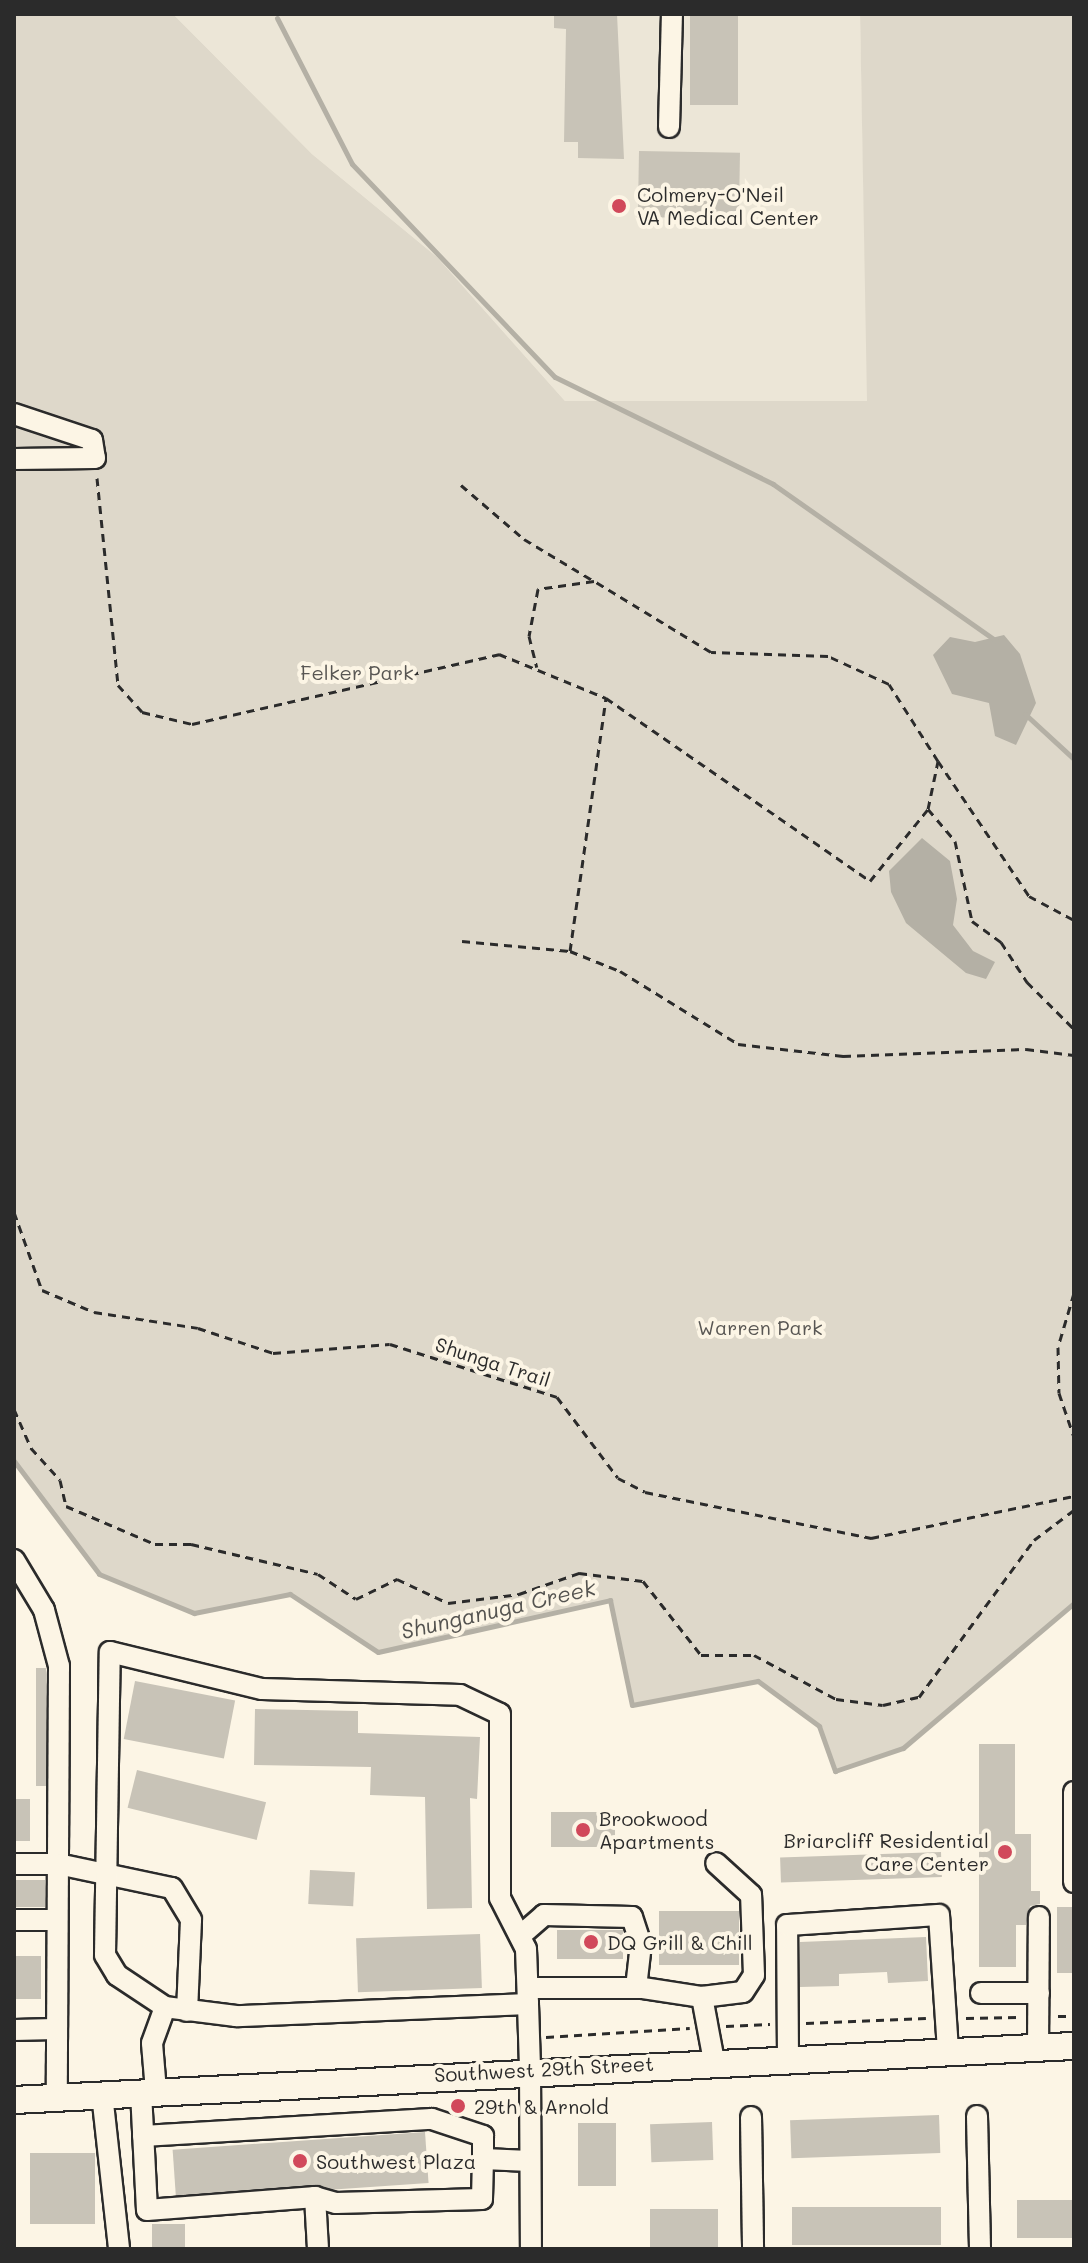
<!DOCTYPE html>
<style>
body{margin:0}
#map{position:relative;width:1088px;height:2263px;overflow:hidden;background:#fcf5e5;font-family:Mali,sans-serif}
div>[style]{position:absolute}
.built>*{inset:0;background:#ece6d7}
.green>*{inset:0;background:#ded8ca}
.water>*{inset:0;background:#b4b0a5}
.stream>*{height:5px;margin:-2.5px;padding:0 2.5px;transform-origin:2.5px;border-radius:2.5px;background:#b4b0a5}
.building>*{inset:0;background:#c8c3b7;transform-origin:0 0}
.path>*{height:3px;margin-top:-1.5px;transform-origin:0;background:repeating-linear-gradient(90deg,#2b2b2b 0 8px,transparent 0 14px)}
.roads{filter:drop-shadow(2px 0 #2b2b2b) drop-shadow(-2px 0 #2b2b2b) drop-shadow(0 2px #2b2b2b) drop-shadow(0 -2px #2b2b2b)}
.minor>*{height:20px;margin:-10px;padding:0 10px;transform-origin:10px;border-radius:10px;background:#fcf5e5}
.major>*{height:26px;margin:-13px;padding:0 13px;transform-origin:13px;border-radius:13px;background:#fcf5e5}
.dots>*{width:22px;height:22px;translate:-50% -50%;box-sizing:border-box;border:4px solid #fcf5e5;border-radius:50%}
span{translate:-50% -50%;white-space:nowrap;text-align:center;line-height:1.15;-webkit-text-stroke:8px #fcf5e5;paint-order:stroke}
.poi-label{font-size:20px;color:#2b2b2b}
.left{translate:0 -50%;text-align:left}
.right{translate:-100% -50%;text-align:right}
.park-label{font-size:20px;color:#585653}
.street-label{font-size:20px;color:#2b2b2b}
.water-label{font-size:22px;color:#545350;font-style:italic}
.frame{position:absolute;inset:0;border:16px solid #2b2b2b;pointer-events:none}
</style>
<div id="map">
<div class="built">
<i style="clip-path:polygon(173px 14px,860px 14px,868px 401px,565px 401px,437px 257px,312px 154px)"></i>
</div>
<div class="green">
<i style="clip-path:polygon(14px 14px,173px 14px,312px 154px,437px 257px,565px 401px,867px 401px,860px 14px,1074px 14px,1074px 1603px,903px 1748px,835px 1771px,819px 1726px,758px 1681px,632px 1705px,609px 1600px,378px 1652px,290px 1594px,194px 1613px,99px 1574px,14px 1461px)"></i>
</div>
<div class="water">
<i style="clip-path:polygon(1004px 635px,1020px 654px,1036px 703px,1016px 745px,995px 736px,989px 703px,952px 694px,933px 655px,950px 637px,975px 642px)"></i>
<i style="clip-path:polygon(922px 838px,950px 861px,957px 899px,953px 925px,973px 951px,995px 962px,986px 979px,966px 973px,906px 923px,891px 892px,889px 871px)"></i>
</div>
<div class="stream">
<i style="left:277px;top:18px;width:164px;rotate:62.8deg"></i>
<i style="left:352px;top:164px;width:294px;rotate:46.4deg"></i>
<i style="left:555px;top:377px;width:243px;rotate:26.1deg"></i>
<i style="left:773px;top:484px;width:273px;rotate:35.1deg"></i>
<i style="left:1025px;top:714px;width:67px;rotate:42.6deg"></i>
<i style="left:14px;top:1461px;width:141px;rotate:53deg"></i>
<i style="left:99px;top:1574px;width:103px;rotate:22.3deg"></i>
<i style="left:194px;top:1613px;width:98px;rotate:-11.2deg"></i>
<i style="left:290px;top:1594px;width:105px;rotate:33.4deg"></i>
<i style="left:378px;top:1652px;width:238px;rotate:-12.6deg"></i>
<i style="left:610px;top:1600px;width:107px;rotate:78.2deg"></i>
<i style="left:632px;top:1705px;width:128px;rotate:-10.8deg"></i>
<i style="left:758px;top:1681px;width:76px;rotate:36.4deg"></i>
<i style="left:819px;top:1726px;width:48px;rotate:70.4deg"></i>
<i style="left:835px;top:1771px;width:72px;rotate:-18.7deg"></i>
<i style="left:903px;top:1748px;width:224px;rotate:-40.3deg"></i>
</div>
<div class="building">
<i style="clip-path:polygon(554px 14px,617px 14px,624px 159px,578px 158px,578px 142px,564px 142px,566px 29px,554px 28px)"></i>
<i style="left:690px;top:14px;width:48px;height:91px"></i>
<i style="left:639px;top:151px;width:101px;height:66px;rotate:1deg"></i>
<i style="left:36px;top:1668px;width:10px;height:118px"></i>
<i style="left:135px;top:1681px;width:102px;height:59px;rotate:11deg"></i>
<i style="clip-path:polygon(255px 1709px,358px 1711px,358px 1733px,480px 1737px,477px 1799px,470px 1798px,472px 1908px,427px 1909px,425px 1797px,370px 1795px,371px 1767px,254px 1765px)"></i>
<i style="clip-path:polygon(979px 1744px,1015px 1744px,1015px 1834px,1031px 1834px,1031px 1891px,1040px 1891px,1040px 1904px,1030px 1906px,1026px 1925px,1016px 1925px,1016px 1967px,979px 1967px)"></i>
<i style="left:137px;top:1770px;width:133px;height:39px;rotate:14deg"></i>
<i style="left:14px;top:1799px;width:16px;height:42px"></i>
<i style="left:551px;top:1812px;width:64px;height:35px"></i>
<i style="left:941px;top:1852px;width:25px;height:161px;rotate:88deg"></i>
<i style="left:310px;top:1870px;width:45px;height:34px;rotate:3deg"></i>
<i style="left:14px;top:1880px;width:31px;height:27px"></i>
<i style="left:1074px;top:1907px;width:66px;height:17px;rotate:90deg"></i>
<i style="left:659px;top:1911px;width:80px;height:54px"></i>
<i style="left:557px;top:1930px;width:66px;height:29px"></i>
<i style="left:480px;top:1934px;width:54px;height:124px;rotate:88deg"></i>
<i style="clip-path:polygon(926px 1937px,928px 1981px,888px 1983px,887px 1972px,839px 1974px,839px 1986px,800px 1987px,800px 1942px)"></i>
<i style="left:41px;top:1956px;width:43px;height:27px;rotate:90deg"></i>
<i style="left:939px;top:2115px;width:38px;height:149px;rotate:88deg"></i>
<i style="left:712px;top:2122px;width:38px;height:62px;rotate:88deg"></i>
<i style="left:578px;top:2123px;width:38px;height:63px"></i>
<i style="left:425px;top:2132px;width:51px;height:253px;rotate:86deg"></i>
<i style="left:30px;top:2153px;width:65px;height:71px"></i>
<i style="left:1074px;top:2200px;width:38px;height:57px;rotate:90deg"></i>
<i style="left:941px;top:2207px;width:38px;height:149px;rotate:90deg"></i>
<i style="left:718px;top:2209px;width:40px;height:68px;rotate:90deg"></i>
<i style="left:152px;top:2224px;width:33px;height:25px"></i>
</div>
<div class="path">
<i style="left:97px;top:478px;width:208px;rotate:84.2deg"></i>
<i style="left:118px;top:685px;width:36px;rotate:48deg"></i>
<i style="left:142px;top:712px;width:51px;rotate:13.5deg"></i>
<i style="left:192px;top:724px;width:315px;rotate:-12.8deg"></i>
<i style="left:499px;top:654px;width:116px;rotate:22.4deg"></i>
<i style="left:606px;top:698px;width:321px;rotate:34.7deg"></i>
<i style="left:870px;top:881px;width:92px;rotate:-51.1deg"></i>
<i style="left:928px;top:809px;width:49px;rotate:-78.2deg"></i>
<i style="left:938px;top:761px;width:91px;rotate:-122.5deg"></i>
<i style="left:889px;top:684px;width:67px;rotate:-155.3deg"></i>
<i style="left:828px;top:656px;width:117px;rotate:-178deg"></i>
<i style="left:711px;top:652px;width:137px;rotate:-148.7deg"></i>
<i style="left:594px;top:581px;width:57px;rotate:171.9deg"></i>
<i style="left:538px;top:589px;width:48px;rotate:100.8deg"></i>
<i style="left:529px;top:636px;width:32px;rotate:76deg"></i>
<i style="left:461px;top:485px;width:83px;rotate:40.6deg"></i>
<i style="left:524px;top:539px;width:82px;rotate:31deg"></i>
<i style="left:938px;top:761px;width:163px;rotate:56deg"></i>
<i style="left:1029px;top:896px;width:51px;rotate:28.1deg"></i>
<i style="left:928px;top:809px;width:42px;rotate:49.8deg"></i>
<i style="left:955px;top:841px;width:82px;rotate:78deg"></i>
<i style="left:972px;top:921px;width:36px;rotate:36deg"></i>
<i style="left:1001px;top:942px;width:48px;rotate:57deg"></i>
<i style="left:1027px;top:982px;width:66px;rotate:45deg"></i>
<i style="left:462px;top:941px;width:108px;rotate:5.3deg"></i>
<i style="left:570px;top:951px;width:256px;rotate:-81.9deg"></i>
<i style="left:570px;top:951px;width:54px;rotate:21.8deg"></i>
<i style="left:620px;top:971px;width:139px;rotate:31.7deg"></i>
<i style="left:738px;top:1044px;width:106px;rotate:6.5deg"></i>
<i style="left:843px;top:1056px;width:183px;rotate:-2.2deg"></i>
<i style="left:1026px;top:1049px;width:48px;rotate:7.1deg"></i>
<i style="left:14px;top:1212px;width:83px;rotate:70.3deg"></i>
<i style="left:42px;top:1290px;width:56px;rotate:22.9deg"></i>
<i style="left:94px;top:1312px;width:105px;rotate:8.7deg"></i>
<i style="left:198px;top:1328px;width:79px;rotate:18.4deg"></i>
<i style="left:273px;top:1353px;width:117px;rotate:-4.4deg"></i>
<i style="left:390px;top:1344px;width:175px;rotate:17.6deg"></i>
<i style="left:557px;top:1397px;width:101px;rotate:53deg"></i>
<i style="left:618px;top:1478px;width:30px;rotate:27deg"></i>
<i style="left:645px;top:1492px;width:231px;rotate:11.5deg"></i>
<i style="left:871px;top:1538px;width:207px;rotate:-11.7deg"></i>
<i style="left:1074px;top:1293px;width:56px;rotate:106.5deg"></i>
<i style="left:1058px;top:1347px;width:46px;rotate:88.8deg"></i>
<i style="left:1059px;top:1393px;width:46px;rotate:71.2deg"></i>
<i style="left:14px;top:1370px;width:13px;rotate:90deg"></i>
<i style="left:14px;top:1409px;width:43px;rotate:66.4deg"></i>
<i style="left:31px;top:1448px;width:43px;rotate:47.8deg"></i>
<i style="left:60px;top:1480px;width:27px;rotate:77deg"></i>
<i style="left:66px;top:1506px;width:97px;rotate:23.1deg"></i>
<i style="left:155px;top:1544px;width:36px"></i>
<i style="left:191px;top:1544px;width:130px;rotate:13.3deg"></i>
<i style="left:318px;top:1574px;width:45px;rotate:33.3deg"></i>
<i style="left:356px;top:1599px;width:46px;rotate:-26deg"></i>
<i style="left:397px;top:1579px;width:56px;rotate:25.2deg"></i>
<i style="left:448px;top:1603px;width:72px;rotate:-7.2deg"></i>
<i style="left:519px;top:1594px;width:64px;rotate:-19.3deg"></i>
<i style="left:579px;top:1573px;width:64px;rotate:7.1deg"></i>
<i style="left:643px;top:1581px;width:94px;rotate:51.9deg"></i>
<i style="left:701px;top:1655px;width:53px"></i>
<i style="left:754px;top:1655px;width:93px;rotate:28.2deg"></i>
<i style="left:836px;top:1699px;width:47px;rotate:7.3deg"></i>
<i style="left:883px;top:1705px;width:37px;rotate:-13deg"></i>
<i style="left:919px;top:1697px;width:195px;rotate:-53.8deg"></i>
<i style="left:1034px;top:1540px;width:50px;rotate:-36.9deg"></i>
<i style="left:1058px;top:2016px;width:16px"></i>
<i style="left:966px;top:2018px;width:52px;rotate:-1.1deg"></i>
<i style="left:806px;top:2023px;width:120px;rotate:-2.4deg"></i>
<i style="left:726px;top:2026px;width:44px;rotate:-2.6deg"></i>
<i style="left:546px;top:2037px;width:144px;rotate:-3.6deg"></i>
</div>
<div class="roads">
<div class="minor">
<i style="left:669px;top:127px;width:113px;rotate:-88.5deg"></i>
<i style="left:14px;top:414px;width:82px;rotate:18.4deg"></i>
<i style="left:92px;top:440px;width:18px;rotate:81deg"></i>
<i style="left:95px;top:458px;width:81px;rotate:179.3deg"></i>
<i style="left:14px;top:1560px;width:58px;rotate:59deg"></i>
<i style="left:44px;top:1610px;width:58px;rotate:75deg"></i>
<i style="left:59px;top:1666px;width:431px;rotate:90.3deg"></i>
<i style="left:1074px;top:1792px;width:90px;rotate:90deg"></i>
<i style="left:14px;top:1864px;width:44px"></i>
<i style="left:58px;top:1864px;width:116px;rotate:11.9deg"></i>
<i style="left:172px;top:1888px;width:37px;rotate:59deg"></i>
<i style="left:191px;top:1920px;width:91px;rotate:92.5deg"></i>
<i style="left:14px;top:1920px;width:43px"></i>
<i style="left:520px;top:1936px;width:32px;rotate:-41deg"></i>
<i style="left:544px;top:1915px;width:88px;rotate:1.3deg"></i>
<i style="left:632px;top:1917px;width:28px;rotate:72deg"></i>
<i style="left:641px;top:1944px;width:44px;rotate:96.5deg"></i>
<i style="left:528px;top:1988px;width:115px"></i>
<i style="left:643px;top:1988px;width:60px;rotate:8.7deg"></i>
<i style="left:702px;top:1997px;width:65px;rotate:79.4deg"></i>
<i style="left:981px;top:1993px;width:58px"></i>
<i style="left:702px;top:1997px;width:41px;rotate:-7deg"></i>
<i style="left:743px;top:1992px;width:20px;rotate:-57deg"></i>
<i style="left:754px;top:1975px;width:80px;rotate:-92.1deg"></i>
<i style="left:751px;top:1895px;width:47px;rotate:-137.6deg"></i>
<i style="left:528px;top:2004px;width:292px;rotate:177.6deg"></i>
<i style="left:236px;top:2016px;width:72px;rotate:-172.8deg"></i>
<i style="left:165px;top:2007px;width:58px;rotate:-146.3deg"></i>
<i style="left:117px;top:1975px;width:23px;rotate:-121deg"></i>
<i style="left:105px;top:1955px;width:303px;rotate:-89.1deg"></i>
<i style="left:110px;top:1652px;width:156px;rotate:13.7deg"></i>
<i style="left:262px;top:1689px;width:198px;rotate:1.7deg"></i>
<i style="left:460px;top:1695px;width:44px;rotate:25.4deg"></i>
<i style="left:500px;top:1714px;width:184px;rotate:90deg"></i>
<i style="left:500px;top:1898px;width:57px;rotate:63deg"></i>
<i style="left:526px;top:1949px;width:55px;rotate:87.9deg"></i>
<i style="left:528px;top:2004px;width:65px;rotate:88.2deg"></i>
<i style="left:530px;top:2069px;width:180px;rotate:89.7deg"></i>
<i style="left:14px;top:2030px;width:41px;rotate:-1.4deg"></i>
<i style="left:1038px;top:2047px;width:130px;rotate:-89.6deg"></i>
<i style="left:788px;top:2057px;width:132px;rotate:-90.4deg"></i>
<i style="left:787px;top:1925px;width:152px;rotate:-3.8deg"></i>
<i style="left:939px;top:1915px;width:135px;rotate:86.2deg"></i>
<i style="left:156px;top:2091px;width:48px;rotate:-94.8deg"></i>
<i style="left:152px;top:2043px;width:38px;rotate:-70deg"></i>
<i style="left:141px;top:2092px;width:118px;rotate:87.1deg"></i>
<i style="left:147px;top:2210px;width:169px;rotate:-4.4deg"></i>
<i style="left:315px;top:2197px;width:22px;rotate:16deg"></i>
<i style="left:336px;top:2203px;width:146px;rotate:-1.6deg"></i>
<i style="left:482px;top:2199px;width:40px;rotate:-88.6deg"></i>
<i style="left:483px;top:2159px;width:47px;rotate:2.4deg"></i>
<i style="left:102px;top:2094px;width:156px;rotate:83.7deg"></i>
<i style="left:977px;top:2116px;width:133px;rotate:88.7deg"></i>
<i style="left:751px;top:2117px;width:132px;rotate:89.1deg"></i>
<i style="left:143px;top:2136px;width:289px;rotate:-3.4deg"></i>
<i style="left:432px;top:2119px;width:54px;rotate:18.4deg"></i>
<i style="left:483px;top:2136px;width:23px;rotate:90deg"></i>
<i style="left:315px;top:2197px;width:52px;rotate:86.7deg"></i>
</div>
<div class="major">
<i style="left:14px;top:2100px;width:1061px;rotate:-2.92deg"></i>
</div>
</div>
<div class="dots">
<i style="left:619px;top:206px;background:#d1495b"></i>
<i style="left:583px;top:1830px;background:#d1495b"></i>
<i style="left:1005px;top:1852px;background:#d1495b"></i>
<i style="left:591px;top:1942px;background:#d1495b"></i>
<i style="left:458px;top:2106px;background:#d1495b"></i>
<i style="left:300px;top:2161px;background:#d1495b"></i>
</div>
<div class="poi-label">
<span class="left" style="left:637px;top:206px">Colmery-O'Neil<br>VA Medical Center</span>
<span class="left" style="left:599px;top:1830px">Brookwood<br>Apartments</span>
<span class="right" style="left:989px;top:1852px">Briarcliff Residential<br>Care Center</span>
<span class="left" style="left:607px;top:1942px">DQ Grill &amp; Chill</span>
<span class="left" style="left:474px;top:2106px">29th &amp; Arnold</span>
<span class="left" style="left:316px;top:2161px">Southwest Plaza</span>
</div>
<div class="park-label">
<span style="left:357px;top:672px">Felker Park</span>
<span style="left:760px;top:1327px">Warren Park</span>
</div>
<div class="street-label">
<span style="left:493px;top:1362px;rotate:18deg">Shunga Trail</span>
<span style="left:544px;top:2069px;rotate:-3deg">Southwest 29th Street</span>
</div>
<div class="water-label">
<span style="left:498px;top:1609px;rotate:-13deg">Shunganuga Creek</span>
</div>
<div class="frame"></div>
</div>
